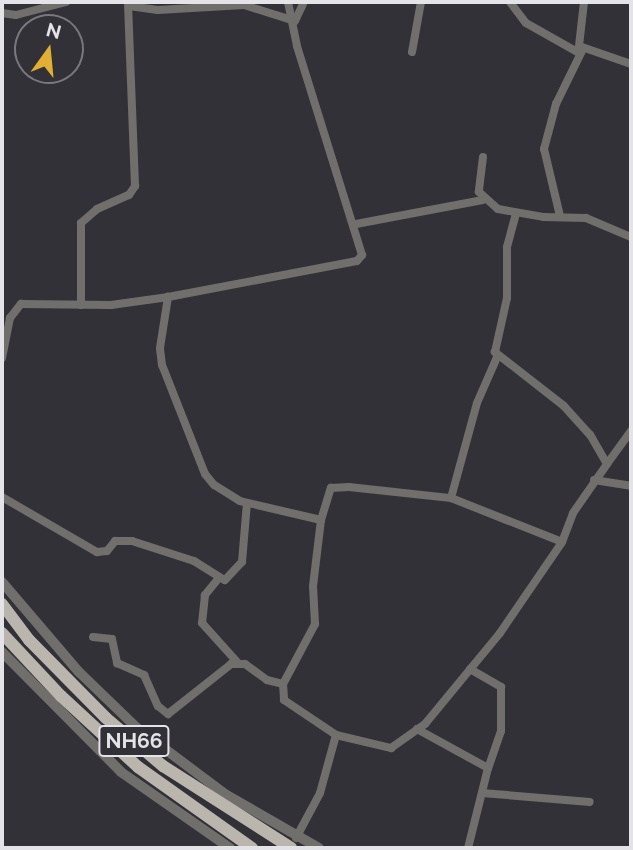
<!DOCTYPE html>
<style>
body{margin:0}
#map{position:relative;width:633px;height:850px;overflow:hidden;background:#333138;font-family:Raleway,sans-serif}
div>[style]{position:absolute}
.minor>*{height:8px;margin:-4px;padding:0 4px;transform-origin:4px;border-radius:4px;background:#716f6c}
.tertiary>*{height:10px;margin:-5px;padding:0 5px;transform-origin:5px;border-radius:5px;background:#716f6c}
.trunk>*{height:12px;margin:-6px;padding:0 6px;transform-origin:6px;border-radius:6px;background:#bab6ae}
span{translate:-50% -50%;white-space:nowrap;text-align:center;line-height:1.15;-webkit-text-stroke:5px #333138;paint-order:stroke}
.shield-label span{padding:2px 5px;background:#333138;border:2px solid;border-radius:5px;-webkit-text-stroke-width:0}
.shield-label{font-size:21px;color:#e4e3e7;font-weight:700}
.frame{position:absolute;inset:0;border:4px solid #e4e3e7;pointer-events:none}
.north{position:absolute;left:14px;top:14px;width:70px;height:70px;box-sizing:border-box;background:#333138;border:2px solid #7a787e;border-radius:50%;rotate:15deg;font-size:19px;font-weight:700;line-height:28px;text-align:center;color:#e4e3e7}
.north::after{content:'';display:block;margin:auto;width:24px;height:32px;background:#e1af34;clip-path:polygon(50% 0,100% 100%,50% 72%,0 100%)}
</style>
<div id="map">
<div class="minor">
<i style="left:510px;top:2px;width:26px;rotate:53deg"></i>
<i style="left:526px;top:23px;width:61px;rotate:29.5deg"></i>
<i style="left:584px;top:2px;width:44px;rotate:96.5deg"></i>
<i style="left:579px;top:46px;width:55px;rotate:19.1deg"></i>
<i style="left:129px;top:6px;width:29px;rotate:8deg"></i>
<i style="left:158px;top:10px;width:86px;rotate:-3.3deg"></i>
<i style="left:244px;top:5px;width:53px;rotate:17.4deg"></i>
<i style="left:2px;top:13px;width:14px;rotate:8deg"></i>
<i style="left:16px;top:15px;width:52px;rotate:-14.6deg"></i>
<i style="left:295px;top:21px;width:21px;rotate:-65deg"></i>
<i style="left:412px;top:52px;width:51px;rotate:-79.8deg"></i>
<i style="left:483px;top:157px;width:35px;rotate:97deg"></i>
<i style="left:479px;top:192px;width:25px;rotate:42deg"></i>
<i style="left:498px;top:209px;width:47px;rotate:9.9deg"></i>
<i style="left:544px;top:217px;width:42px;rotate:1.4deg"></i>
<i style="left:586px;top:218px;width:49px;rotate:22.9deg"></i>
<i style="left:560px;top:216px;width:69px;rotate:-103.4deg"></i>
<i style="left:544px;top:149px;width:47px;rotate:-75.1deg"></i>
<i style="left:556px;top:104px;width:59px;rotate:-63.9deg"></i>
<i style="left:356px;top:224px;width:129px;rotate:-10.7deg"></i>
<i style="left:81px;top:305px;width:82px;rotate:-90deg"></i>
<i style="left:81px;top:223px;width:21px;rotate:-41deg"></i>
<i style="left:97px;top:209px;width:35px;rotate:-24deg"></i>
<i style="left:129px;top:195px;width:11px;rotate:-56deg"></i>
<i style="left:135px;top:186px;width:184px;rotate:-92.2deg"></i>
<i style="left:2px;top:358px;width:41px;rotate:-78.7deg"></i>
<i style="left:10px;top:318px;width:18px;rotate:-52deg"></i>
<i style="left:21px;top:304px;width:90px;rotate:0.6deg"></i>
<i style="left:111px;top:305px;width:58px;rotate:-8deg"></i>
<i style="left:168px;top:297px;width:192px;rotate:-10.8deg"></i>
<i style="left:357px;top:261px;width:8px;rotate:-50deg"></i>
<i style="left:362px;top:255px;width:219px;rotate:-107.3deg"></i>
<i style="left:297px;top:46px;width:45px;rotate:-101.6deg"></i>
<i style="left:607px;top:464px;width:41px;rotate:-54deg"></i>
<i style="left:594px;top:480px;width:37px;rotate:9deg"></i>
<i style="left:2px;top:497px;width:110px;rotate:30.1deg"></i>
<i style="left:97px;top:552px;width:10px;rotate:-6deg"></i>
<i style="left:107px;top:551px;width:13px;rotate:-51deg"></i>
<i style="left:115px;top:541px;width:17px"></i>
<i style="left:132px;top:541px;width:65px;rotate:17.9deg"></i>
<i style="left:194px;top:561px;width:36px;rotate:32deg"></i>
<i style="left:225px;top:580px;width:25px;rotate:-47deg"></i>
<i style="left:242px;top:562px;width:59px;rotate:-85.2deg"></i>
<i style="left:451px;top:498px;width:98px;rotate:-74.7deg"></i>
<i style="left:477px;top:403px;width:52px;rotate:-66.4deg"></i>
<i style="left:321px;top:520px;width:34px;rotate:-73deg"></i>
<i style="left:331px;top:488px;width:18px;rotate:-3deg"></i>
<i style="left:349px;top:487px;width:103px;rotate:6.2deg"></i>
<i style="left:451px;top:498px;width:119px;rotate:21.6deg"></i>
<i style="left:218px;top:579px;width:21px;rotate:129deg"></i>
<i style="left:205px;top:595px;width:28px;rotate:96deg"></i>
<i style="left:202px;top:623px;width:54px;rotate:48deg"></i>
<i style="left:93px;top:637px;width:19px;rotate:6deg"></i>
<i style="left:112px;top:639px;width:25px;rotate:78deg"></i>
<i style="left:117px;top:663px;width:30px;rotate:24deg"></i>
<i style="left:144px;top:675px;width:34px;rotate:66deg"></i>
<i style="left:158px;top:706px;width:13px;rotate:39deg"></i>
<i style="left:168px;top:714px;width:80px;rotate:-38.4deg"></i>
<i style="left:231px;top:664px;width:14px"></i>
<i style="left:245px;top:664px;width:27px;rotate:36deg"></i>
<i style="left:267px;top:680px;width:16px;rotate:14deg"></i>
<i style="left:283px;top:684px;width:68px;rotate:-61.9deg"></i>
<i style="left:315px;top:624px;width:38px;rotate:-93deg"></i>
<i style="left:313px;top:586px;width:66px;rotate:-83.1deg"></i>
<i style="left:321px;top:520px;width:83px;rotate:-166.8deg"></i>
<i style="left:240px;top:501px;width:31px;rotate:-148deg"></i>
<i style="left:214px;top:485px;width:14px;rotate:-129deg"></i>
<i style="left:205px;top:474px;width:117px;rotate:-111.5deg"></i>
<i style="left:162px;top:365px;width:17px;rotate:-97deg"></i>
<i style="left:160px;top:348px;width:52px;rotate:-81.1deg"></i>
<i style="left:470px;top:669px;width:36px;rotate:30deg"></i>
<i style="left:501px;top:687px;width:44px;rotate:90deg"></i>
<i style="left:501px;top:731px;width:39px;rotate:109deg"></i>
<i style="left:283px;top:684px;width:16px;rotate:86deg"></i>
<i style="left:284px;top:700px;width:63px;rotate:33.9deg"></i>
<i style="left:417px;top:729px;width:81px;rotate:28.8deg"></i>
<i style="left:488px;top:768px;width:82px;rotate:104deg"></i>
<i style="left:482px;top:793px;width:108px;rotate:4.8deg"></i>
<i style="left:296px;top:838px;width:51px;rotate:-61.9deg"></i>
<i style="left:320px;top:793px;width:60px;rotate:-74.6deg"></i>
<i style="left:336px;top:735px;width:57px;rotate:13.3deg"></i>
<i style="left:391px;top:748px;width:42px;rotate:-35.2deg"></i>
<i style="left:425px;top:724px;width:118px;rotate:-50.5deg"></i>
<i style="left:500px;top:633px;width:110px;rotate:-55.7deg"></i>
<i style="left:562px;top:542px;width:31px;rotate:-69deg"></i>
<i style="left:573px;top:513px;width:60px;rotate:-55.2deg"></i>
<i style="left:607px;top:464px;width:34px;rotate:-120deg"></i>
<i style="left:590px;top:435px;width:39px;rotate:-132deg"></i>
<i style="left:564px;top:406px;width:88px;rotate:-142deg"></i>
<i style="left:495px;top:352px;width:55px;rotate:-77.5deg"></i>
<i style="left:507px;top:298px;width:51px;rotate:-90deg"></i>
<i style="left:507px;top:247px;width:34px;rotate:-75deg"></i>
</div>
<div class="tertiary">
<i style="left:2px;top:582px;width:118px;rotate:49.5deg"></i>
<i style="left:79px;top:672px;width:81px;rotate:44deg"></i>
<i style="left:137px;top:728px;width:110px;rotate:36.9deg"></i>
<i style="left:225px;top:794px;width:108px;rotate:29.9deg"></i>
<i style="left:2px;top:652px;width:169px;rotate:45.2deg"></i>
<i style="left:121px;top:772px;width:133px;rotate:34.9deg"></i>
</div>
<div class="trunk">
<i style="left:2px;top:604px;width:45px;rotate:53.1deg"></i>
<i style="left:29px;top:640px;width:110px;rotate:45.4deg"></i>
<i style="left:106px;top:718px;width:75px;rotate:40.1deg"></i>
<i style="left:163px;top:766px;width:152px;rotate:32.6deg"></i>
<i style="left:2px;top:633px;width:86px;rotate:46.9deg"></i>
<i style="left:61px;top:696px;width:105px;rotate:42.7deg"></i>
<i style="left:138px;top:767px;width:140px;rotate:35.4deg"></i>
</div>
<div class="shield-label">
<span style="left:134px;top:741px">NH66</span>
</div>
<div class="frame"></div>
<div class="north">N</div>
</div>
